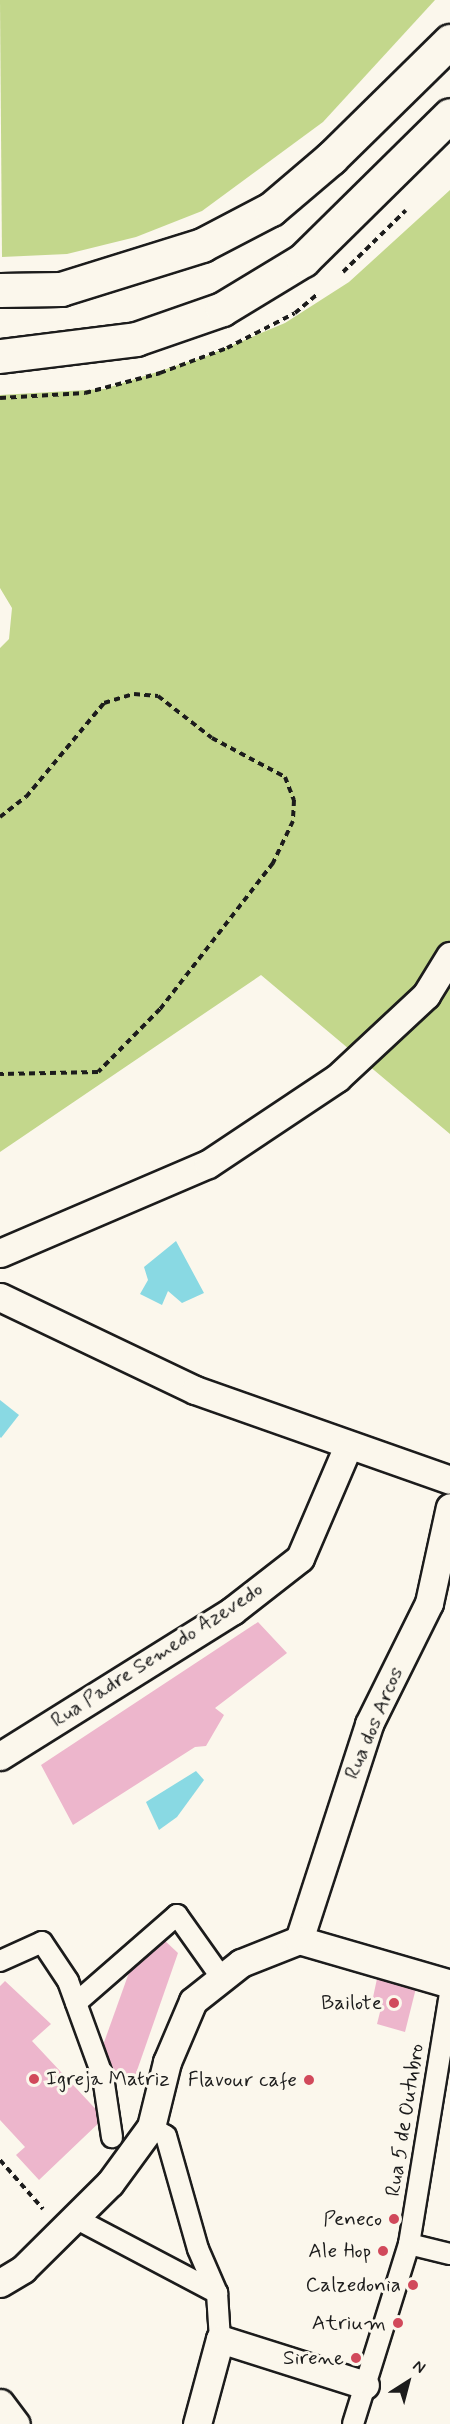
<!DOCTYPE html>
<style>
body{margin:0}
#map{position:relative;width:450px;height:2424px;overflow:hidden;background:#fbf7ec;font-family:Mynerve,sans-serif}
div>[style]{position:absolute}
.green>*{inset:0;background:#c3d78c}
.water>*{inset:0;background:#89d9e3}
.building>*{inset:0;background:#edb6cc}
.path>*{height:4px;margin-top:-2px;transform-origin:0;background:repeating-linear-gradient(90deg,#1c1c1c 0 6px,transparent 0 10.5px)}
.roads{filter:drop-shadow(2px 0 #1c1c1c) drop-shadow(-2px 0 #1c1c1c) drop-shadow(0 2px #1c1c1c) drop-shadow(0 -2px #1c1c1c)}
.pedestrian>*{height:20px;margin:-10px;padding:0 10px;transform-origin:10px;border-radius:10px;background:#fbf7ec}
.minor>*{height:27px;margin:-13.5px;padding:0 13.5px;transform-origin:13.5px;border-radius:13.5px;background:#fbf7ec}
.secondary>*{height:33px;margin:-16.5px;padding:0 16.5px;transform-origin:16.5px;border-radius:16.5px;background:#fbf7ec}
.dots>*{width:16px;height:16px;translate:-50% -50%;box-sizing:border-box;border:3px solid #fbf7ec;border-radius:50%}
span{translate:-50% -50%;white-space:nowrap;text-align:center;line-height:1.15;-webkit-text-stroke:6px #fbf7ec;paint-order:stroke}
.street-label{font-size:21px;color:#1c1c1c}
.poi-label{font-size:21px;color:#1c1c1c}
.right{translate:-100% -50%;text-align:right}
.left{translate:0 -50%;text-align:left}
.north{position:absolute;left:378px;top:2352px;width:60px;height:60px;-webkit-text-stroke:4px #fbf7ec;paint-order:stroke;rotate:36deg;font-size:16px;font-weight:700;line-height:24px;text-align:center;color:#1c1c1c}
.north::after{content:'';display:block;margin:auto;width:21px;height:27px;background:#1c1c1c;clip-path:polygon(50% 0,100% 100%,50% 72%,0 100%)}
</style>
<div id="map">
<div class="green">
<i style="clip-path:polygon(0 0,435px 0,323px 122px,202px 211px,136px 237px,67px 254px,2px 257px)"></i>
<i style="clip-path:polygon(450px 190px,450px 1134px,261px 975px,0 1152px,0 648px,9px 639px,12px 608px,0 588px,0 395px,104px 389px,204px 357px,285px 323px,349px 282px)"></i>
</div>
<div class="water">
<i style="clip-path:polygon(176px 1241px,204px 1293px,182px 1303px,168px 1291px,162px 1305px,140px 1294px,148px 1280px,144px 1267px)"></i>
<i style="clip-path:polygon(0 1400px,19px 1415px,1px 1438px,0 1437px)"></i>
<i style="clip-path:polygon(196px 1771px,204px 1780px,177px 1817px,159px 1830px,146px 1802px)"></i>
</div>
<div class="building">
<i style="clip-path:polygon(258px 1622px,287px 1653px,215px 1708px,224px 1715px,206px 1746px,195px 1747px,73px 1825px,41px 1765px)"></i>
<i style="clip-path:polygon(163px 1939px,178px 1953px,133px 2082px,116px 2079px,102px 2048px,131px 1967px)"></i>
<i style="clip-path:polygon(378px 1974px,417px 1984px,405px 2032px,377px 2024px,382px 2004px,372px 2002px)"></i>
<i style="clip-path:polygon(5px 1981px,51px 2024px,32px 2041px,104px 2118px,39px 2180px,16px 2155px,25px 2147px,0 2120px,0 1986px)"></i>
</div>
<div class="path">
<i style="left:343px;top:272px;width:88px;rotate:-44.5deg"></i>
<i style="left:0;top:398px;width:85px;rotate:-3.4deg"></i>
<i style="left:85px;top:393px;width:78px;rotate:-14.9deg"></i>
<i style="left:160px;top:373px;width:72px;rotate:-20.5deg"></i>
<i style="left:227px;top:348px;width:76px;rotate:-27.2deg"></i>
<i style="left:295px;top:313px;width:31px;rotate:-40deg"></i>
<i style="left:0;top:817px;width:33px;rotate:-38deg"></i>
<i style="left:26px;top:797px;width:122px;rotate:-50.3deg"></i>
<i style="left:104px;top:703px;width:31px;rotate:-17deg"></i>
<i style="left:134px;top:694px;width:24px;rotate:5deg"></i>
<i style="left:158px;top:696px;width:68px;rotate:37.9deg"></i>
<i style="left:212px;top:738px;width:83px;rotate:28.1deg"></i>
<i style="left:285px;top:777px;width:25px;rotate:69deg"></i>
<i style="left:294px;top:800px;width:21px;rotate:93deg"></i>
<i style="left:293px;top:821px;width:47px;rotate:115.5deg"></i>
<i style="left:273px;top:863px;width:185px;rotate:127.7deg"></i>
<i style="left:160px;top:1009px;width:88px;rotate:134.5deg"></i>
<i style="left:98px;top:1072px;width:98px;rotate:178.8deg"></i>
<i style="left:0;top:2160px;width:65px;rotate:48.7deg"></i>
</div>
<div class="roads">
<div class="pedestrian">
<i style="left:0;top:1961px;width:46px;rotate:-24.3deg"></i>
<i style="left:42px;top:1942px;width:47px;rotate:56.3deg"></i>
<i style="left:68px;top:1981px;width:102px;rotate:70deg"></i>
<i style="left:103px;top:2077px;width:61px;rotate:81.5deg"></i>
<i style="left:76px;top:2003px;width:134px;rotate:-41.1deg"></i>
<i style="left:177px;top:1915px;width:76px;rotate:54.6deg"></i>
<i style="left:151px;top:2127px;width:17px;rotate:31deg"></i>
<i style="left:166px;top:2136px;width:117px;rotate:74.2deg"></i>
<i style="left:198px;top:2249px;width:48px;rotate:66.6deg"></i>
<i style="left:217px;top:2293px;width:46px;rotate:86.3deg"></i>
<i style="left:75px;top:2218px;width:161px;rotate:27.8deg"></i>
<i style="left:409px;top:2244px;width:42px;rotate:13.7deg"></i>
<i style="left:353px;top:2424px;width:189px;rotate:-72.7deg"></i>
<i style="left:409px;top:2244px;width:253px;rotate:-80.7deg"></i>
</div>
<div class="minor">
<i style="left:0;top:1253px;width:226px;rotate:-23.2deg"></i>
<i style="left:208px;top:1164px;width:155px;rotate:-33.7deg"></i>
<i style="left:337px;top:1078px;width:122px;rotate:-43deg"></i>
<i style="left:426px;top:995px;width:46px;rotate:-58.4deg"></i>
<i style="left:0;top:1297px;width:216px;rotate:25.5deg"></i>
<i style="left:195px;top:1390px;width:270px;rotate:19.4deg"></i>
<i style="left:0;top:1756px;width:274px;rotate:-32deg"></i>
<i style="left:232px;top:1611px;width:86px;rotate:-37.9deg"></i>
<i style="left:300px;top:1558px;width:122px;rotate:-66.8deg"></i>
<i style="left:299px;top:1940px;width:227px;rotate:-72deg"></i>
<i style="left:369px;top:1724px;width:135px;rotate:-63.6deg"></i>
<i style="left:429px;top:1603px;width:98px;rotate:-77.7deg"></i>
<i style="left:0;top:2283px;width:27px;rotate:-31deg"></i>
<i style="left:23px;top:2269px;width:122px;rotate:-44.7deg"></i>
<i style="left:110px;top:2183px;width:69px;rotate:-53.8deg"></i>
<i style="left:151px;top:2127px;width:67px;rotate:-76.2deg"></i>
<i style="left:167px;top:2062px;width:66px;rotate:-66.9deg"></i>
<i style="left:193px;top:2001px;width:61px;rotate:-38.4deg"></i>
<i style="left:241px;top:1963px;width:62px;rotate:-21.6deg"></i>
<i style="left:299px;top:1940px;width:157px;rotate:16.2deg"></i>
<i style="left:0;top:2403px;width:26px;rotate:53deg"></i>
<i style="left:197px;top:2424px;width:88px;rotate:-74.9deg"></i>
<i style="left:220px;top:2339px;width:152px;rotate:17.6deg"></i>
</div>
<div class="secondary">
<i style="left:0;top:290px;width:61px;rotate:-0.9deg"></i>
<i style="left:61px;top:289px;width:148px;rotate:-17.3deg"></i>
<i style="left:202px;top:245px;width:78px;rotate:-27.6deg"></i>
<i style="left:271px;top:209px;width:79px;rotate:-40.4deg"></i>
<i style="left:331px;top:158px;width:167px;rotate:-44.5deg"></i>
<i style="left:0;top:356px;width:137px;rotate:-7.1deg"></i>
<i style="left:136px;top:339px;width:91px;rotate:-19.2deg"></i>
<i style="left:222px;top:309px;width:95px;rotate:-31.2deg"></i>
<i style="left:303px;top:260px;width:206px;rotate:-44.6deg"></i>
</div>
</div>
<div class="dots">
<i style="left:394px;top:2003px;background:#d1495b"></i>
<i style="left:34px;top:2079px;background:#d1495b"></i>
<i style="left:309px;top:2080px;background:#d1495b"></i>
<i style="left:394px;top:2219px;background:#d1495b"></i>
<i style="left:383px;top:2251px;background:#d1495b"></i>
<i style="left:413px;top:2285px;background:#d1495b"></i>
<i style="left:398px;top:2323px;background:#d1495b"></i>
<i style="left:356px;top:2358px;background:#d1495b"></i>
</div>
<div class="street-label">
<span style="left:157px;top:1655px;rotate:-33deg">Rua Padre Semedo Azevedo</span>
<span style="left:374px;top:1723px;rotate:-67deg">Rua dos Arcos</span>
<span style="left:405px;top:2120px;rotate:-81deg">Rua 5 de Outubro</span>
</div>
<div class="poi-label">
<span class="right" style="left:382px;top:2003px">Bailote</span>
<span class="left" style="left:46px;top:2079px">Igreja Matriz</span>
<span class="right" style="left:297px;top:2080px">Flavour cafe</span>
<span class="right" style="left:382px;top:2219px">Peneco</span>
<span class="right" style="left:371px;top:2251px">Ale Hop</span>
<span class="right" style="left:401px;top:2285px">Calzedonia</span>
<span class="right" style="left:386px;top:2323px">Atrium</span>
<span class="right" style="left:344px;top:2358px">Sirene</span>
</div>
<div class="north">N</div>
</div>
